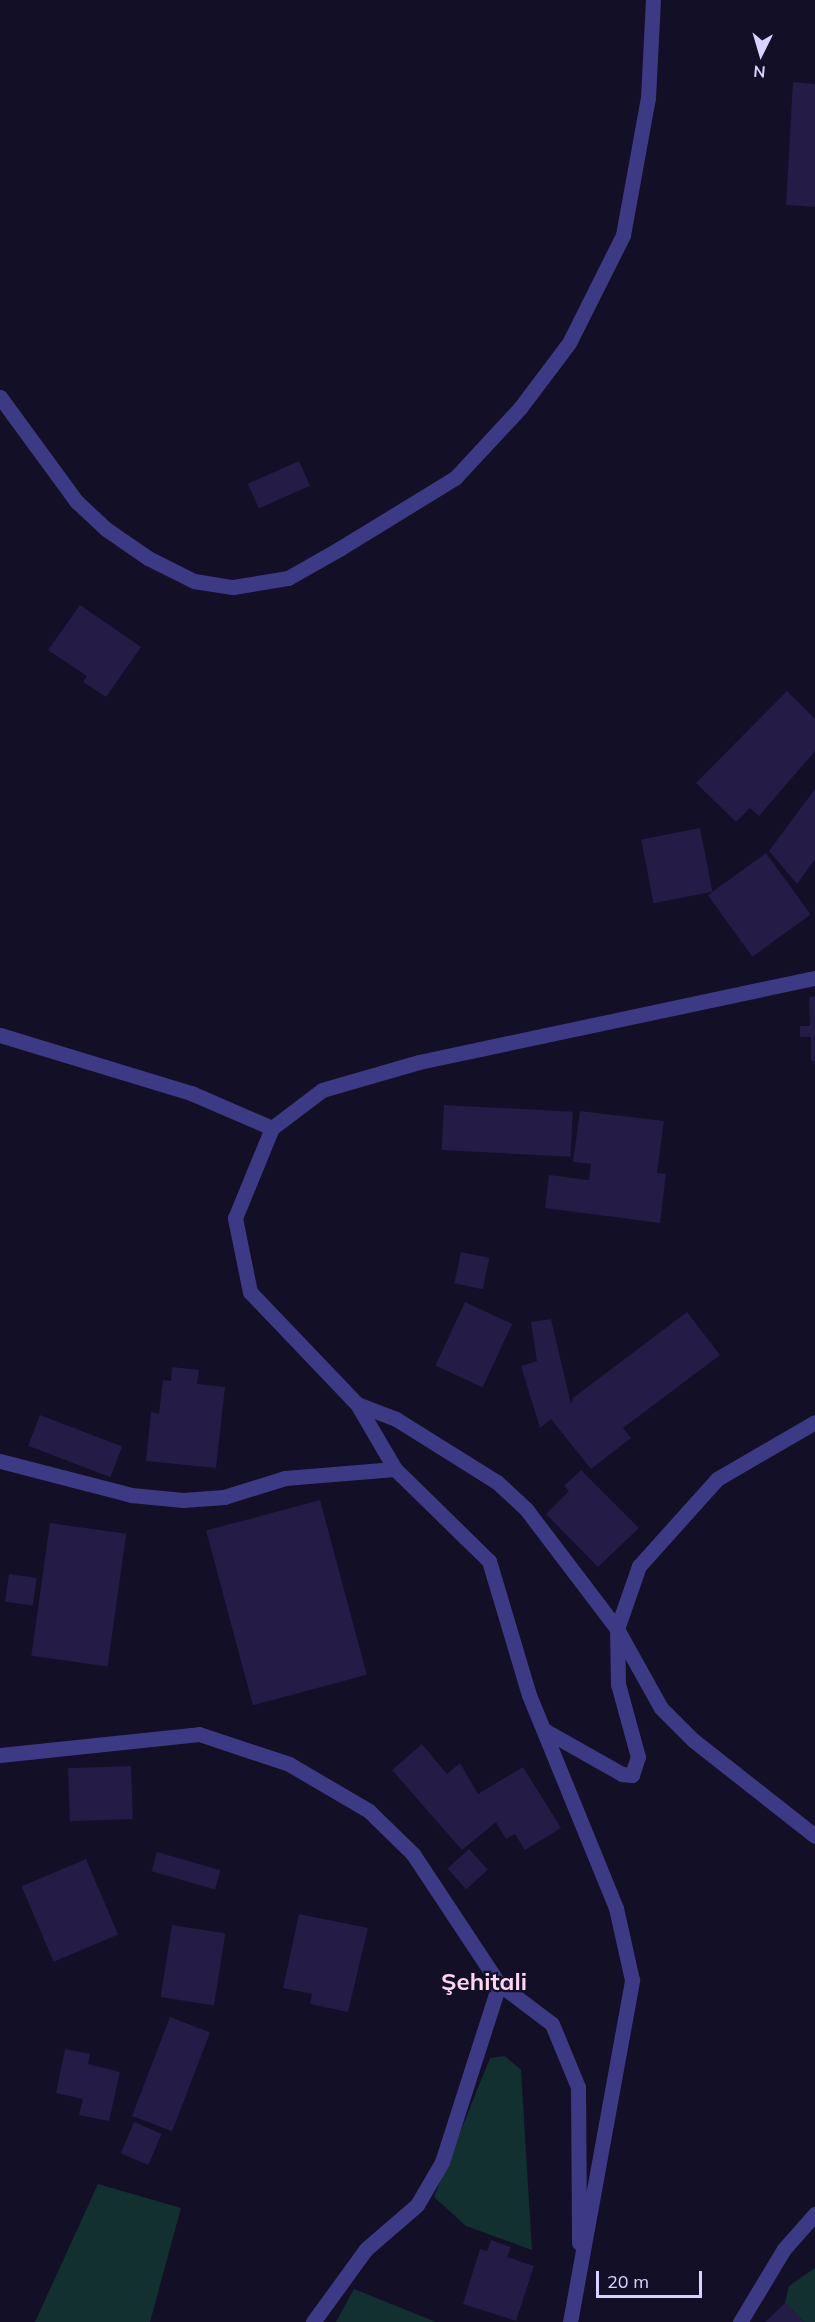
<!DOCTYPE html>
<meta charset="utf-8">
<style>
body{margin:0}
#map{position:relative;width:815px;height:2322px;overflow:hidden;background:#130f26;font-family:Mulish,sans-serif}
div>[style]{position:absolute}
.green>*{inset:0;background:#12302f}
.building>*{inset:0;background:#241b47;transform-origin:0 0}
.minor>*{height:15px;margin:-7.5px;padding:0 7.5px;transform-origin:7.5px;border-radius:7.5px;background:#3d3a85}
span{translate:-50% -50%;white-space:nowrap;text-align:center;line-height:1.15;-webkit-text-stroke:4.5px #130f26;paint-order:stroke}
.quarter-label{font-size:24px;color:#ffd6f0;font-weight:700}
.north{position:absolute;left:731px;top:24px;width:60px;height:60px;-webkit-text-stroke:4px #130f26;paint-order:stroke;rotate:185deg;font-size:16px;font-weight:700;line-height:24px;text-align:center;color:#d9d4ff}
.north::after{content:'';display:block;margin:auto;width:21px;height:27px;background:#d9d4ff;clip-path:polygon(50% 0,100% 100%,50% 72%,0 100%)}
.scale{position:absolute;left:596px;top:2271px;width:106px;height:27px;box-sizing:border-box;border:3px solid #d9d4ff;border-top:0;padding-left:8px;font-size:18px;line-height:21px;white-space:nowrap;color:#d9d4ff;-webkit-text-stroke:4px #130f26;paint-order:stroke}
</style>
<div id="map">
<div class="green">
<i style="clip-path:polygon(505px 2056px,521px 2070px,532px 2250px,466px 2226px,434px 2197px,490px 2058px)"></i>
<i style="clip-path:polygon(98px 2184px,181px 2208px,150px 2322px,35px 2322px)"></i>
<i style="clip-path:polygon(815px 2268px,815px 2322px,804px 2322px,785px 2303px,789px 2286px)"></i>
<i style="clip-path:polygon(354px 2289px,436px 2322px,336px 2322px)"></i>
</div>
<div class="building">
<i style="clip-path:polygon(793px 82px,815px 84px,815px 207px,786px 205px)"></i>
<i style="left:299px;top:461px;width:27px;height:56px;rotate:66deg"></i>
<i style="clip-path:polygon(80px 605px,141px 647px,106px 697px,83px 682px,87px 676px,48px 650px)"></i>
<i style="clip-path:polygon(787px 691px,815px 719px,815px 751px,759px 816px,750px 808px,736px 822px,696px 783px)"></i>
<i style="clip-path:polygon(815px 789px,815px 859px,797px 884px,769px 851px)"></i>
<i style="left:700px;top:828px;width:65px;height:60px;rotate:79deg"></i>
<i style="left:766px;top:853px;width:76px;height:72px;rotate:54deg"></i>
<i style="clip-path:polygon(815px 996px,815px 1061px,811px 1061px,811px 1037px,800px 1037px,800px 1026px,810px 1026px,809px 997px)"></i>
<i style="left:444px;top:1105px;width:129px;height:45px;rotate:3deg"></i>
<i style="clip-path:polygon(580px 1111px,664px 1121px,657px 1173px,666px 1174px,660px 1223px,545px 1208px,549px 1175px,589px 1180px,591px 1164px,573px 1162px)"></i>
<i style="left:461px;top:1252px;width:29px;height:32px;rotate:12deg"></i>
<i style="left:465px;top:1302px;width:52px;height:70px;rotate:25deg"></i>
<i style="clip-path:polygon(687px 1312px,720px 1355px,623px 1428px,631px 1438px,591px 1469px,551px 1419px,540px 1428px,521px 1366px,537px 1361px,531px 1322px,551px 1319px,571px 1404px,573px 1398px)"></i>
<i style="clip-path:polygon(172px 1367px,199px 1370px,197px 1384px,225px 1387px,216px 1468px,146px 1461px,151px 1412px,159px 1414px,163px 1380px,171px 1381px)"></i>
<i style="left:40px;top:1415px;width:88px;height:33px;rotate:21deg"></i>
<i style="clip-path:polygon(581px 1470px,639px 1528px,598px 1567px,546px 1514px,569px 1491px,564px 1486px)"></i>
<i style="left:320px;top:1500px;width:181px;height:118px;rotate:75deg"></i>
<i style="left:50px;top:1523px;width:77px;height:134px;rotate:8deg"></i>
<i style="left:9px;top:1574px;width:28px;height:28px;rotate:8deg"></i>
<i style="clip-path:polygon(422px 1744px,447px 1774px,460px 1763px,478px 1794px,523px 1767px,561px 1828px,525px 1850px,515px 1834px,506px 1839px,496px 1822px,462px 1850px,392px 1770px)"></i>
<i style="left:131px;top:1766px;width:53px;height:63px;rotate:88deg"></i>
<i style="left:469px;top:1849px;width:28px;height:29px;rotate:48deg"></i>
<i style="left:157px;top:1852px;width:66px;height:20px;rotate:16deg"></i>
<i style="left:86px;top:1859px;width:82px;height:70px;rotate:67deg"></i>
<i style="clip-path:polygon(299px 1914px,368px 1928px,348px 2012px,310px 2004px,312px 1994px,283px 1988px)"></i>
<i style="left:172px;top:1925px;width:54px;height:73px;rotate:9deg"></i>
<i style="left:170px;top:2017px;width:43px;height:106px;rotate:21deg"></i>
<i style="clip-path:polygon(65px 2049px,90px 2054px,88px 2064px,120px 2072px,109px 2121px,79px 2115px,83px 2099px,56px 2093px)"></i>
<i style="left:134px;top:2122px;width:30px;height:34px;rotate:23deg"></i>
<i style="clip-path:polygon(491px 2240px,511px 2247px,507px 2257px,534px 2266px,516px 2321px,463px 2304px,480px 2249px,487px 2251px)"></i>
<i style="clip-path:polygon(785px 2303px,804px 2322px,765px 2322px)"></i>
</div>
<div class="minor">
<i style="left:0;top:397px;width:129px;rotate:53.8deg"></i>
<i style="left:76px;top:501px;width:41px;rotate:43deg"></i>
<i style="left:106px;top:529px;width:51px;rotate:34.6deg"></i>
<i style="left:148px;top:558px;width:51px;rotate:26.6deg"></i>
<i style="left:194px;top:581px;width:39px;rotate:9deg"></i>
<i style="left:233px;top:587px;width:56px;rotate:-9.3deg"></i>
<i style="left:288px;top:578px;width:59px;rotate:-29.6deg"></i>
<i style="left:339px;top:549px;width:136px;rotate:-31.5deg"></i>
<i style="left:455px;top:478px;width:96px;rotate:-47.1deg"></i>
<i style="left:520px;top:408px;width:81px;rotate:-53deg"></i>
<i style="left:569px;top:343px;width:121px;rotate:-63.4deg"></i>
<i style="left:623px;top:235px;width:139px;rotate:-79.7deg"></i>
<i style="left:648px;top:98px;width:98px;rotate:-87.1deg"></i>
<i style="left:0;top:1035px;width:200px;rotate:16.9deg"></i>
<i style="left:191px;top:1093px;width:88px;rotate:23.4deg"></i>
<i style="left:357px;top:1404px;width:42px;rotate:21deg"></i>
<i style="left:396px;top:1419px;width:119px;rotate:32deg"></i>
<i style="left:497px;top:1482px;width:40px;rotate:43deg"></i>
<i style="left:526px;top:1509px;width:151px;rotate:52.8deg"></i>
<i style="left:617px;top:1629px;width:90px;rotate:60.9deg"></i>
<i style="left:661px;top:1708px;width:45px;rotate:45deg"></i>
<i style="left:693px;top:1740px;width:155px;rotate:38.2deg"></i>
<i style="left:0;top:1461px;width:135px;rotate:14.5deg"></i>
<i style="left:131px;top:1495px;width:52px;rotate:5.5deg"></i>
<i style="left:183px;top:1500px;width:41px;rotate:-4.2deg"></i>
<i style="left:224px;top:1497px;width:64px;rotate:-17.3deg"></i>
<i style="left:285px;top:1478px;width:110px;rotate:-4.7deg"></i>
<i style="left:544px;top:1730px;width:90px;rotate:29.4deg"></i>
<i style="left:622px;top:1774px;width:10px;rotate:6deg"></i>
<i style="left:632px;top:1775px;width:19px;rotate:-72deg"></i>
<i style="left:638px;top:1757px;width:76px;rotate:-105.3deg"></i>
<i style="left:618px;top:1684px;width:55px;rotate:-91deg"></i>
<i style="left:617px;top:1629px;width:67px;rotate:-70.8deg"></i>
<i style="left:639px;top:1566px;width:117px;rotate:-48.1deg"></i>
<i style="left:717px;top:1479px;width:113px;rotate:-30.2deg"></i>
<i style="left:0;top:1755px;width:200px;rotate:-6deg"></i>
<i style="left:199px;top:1734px;width:95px;rotate:18.4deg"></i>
<i style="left:289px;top:1764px;width:93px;rotate:30.4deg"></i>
<i style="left:369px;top:1811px;width:62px;rotate:44.3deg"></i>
<i style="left:413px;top:1854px;width:156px;rotate:56.5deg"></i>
<i style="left:499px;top:1984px;width:66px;rotate:37deg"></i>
<i style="left:552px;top:2024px;width:68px;rotate:67.6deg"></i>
<i style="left:578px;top:2087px;width:156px;rotate:89.6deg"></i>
<i style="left:313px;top:2322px;width:90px;rotate:-54deg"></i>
<i style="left:366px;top:2249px;width:67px;rotate:-40.8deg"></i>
<i style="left:417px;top:2205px;width:50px;rotate:-59.8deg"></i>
<i style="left:442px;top:2162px;width:187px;rotate:-72.2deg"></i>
<i style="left:570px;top:2322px;width:348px;rotate:-79.7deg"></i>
<i style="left:632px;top:1980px;width:74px;rotate:-102.5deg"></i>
<i style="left:616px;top:1908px;width:230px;rotate:-112.2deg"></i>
<i style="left:529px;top:1695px;width:140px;rotate:-106.6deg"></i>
<i style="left:489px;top:1561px;width:132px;rotate:-135.6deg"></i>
<i style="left:395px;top:1469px;width:75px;rotate:-120.3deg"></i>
<i style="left:357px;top:1404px;width:155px;rotate:-133.7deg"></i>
<i style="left:250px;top:1292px;width:76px;rotate:-101.5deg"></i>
<i style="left:235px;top:1218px;width:97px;rotate:-67.7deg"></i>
<i style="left:272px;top:1128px;width:63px;rotate:-37.2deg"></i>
<i style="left:322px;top:1090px;width:101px;rotate:-16.1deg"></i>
<i style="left:419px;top:1062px;width:405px;rotate:-12deg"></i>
<i style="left:740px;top:2322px;width:85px;rotate:-58.9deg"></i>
<i style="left:784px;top:2249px;width:47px;rotate:-48.5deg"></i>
</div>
<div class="quarter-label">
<span style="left:484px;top:1982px">Şehitali</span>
</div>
<div class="north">N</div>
<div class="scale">20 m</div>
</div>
